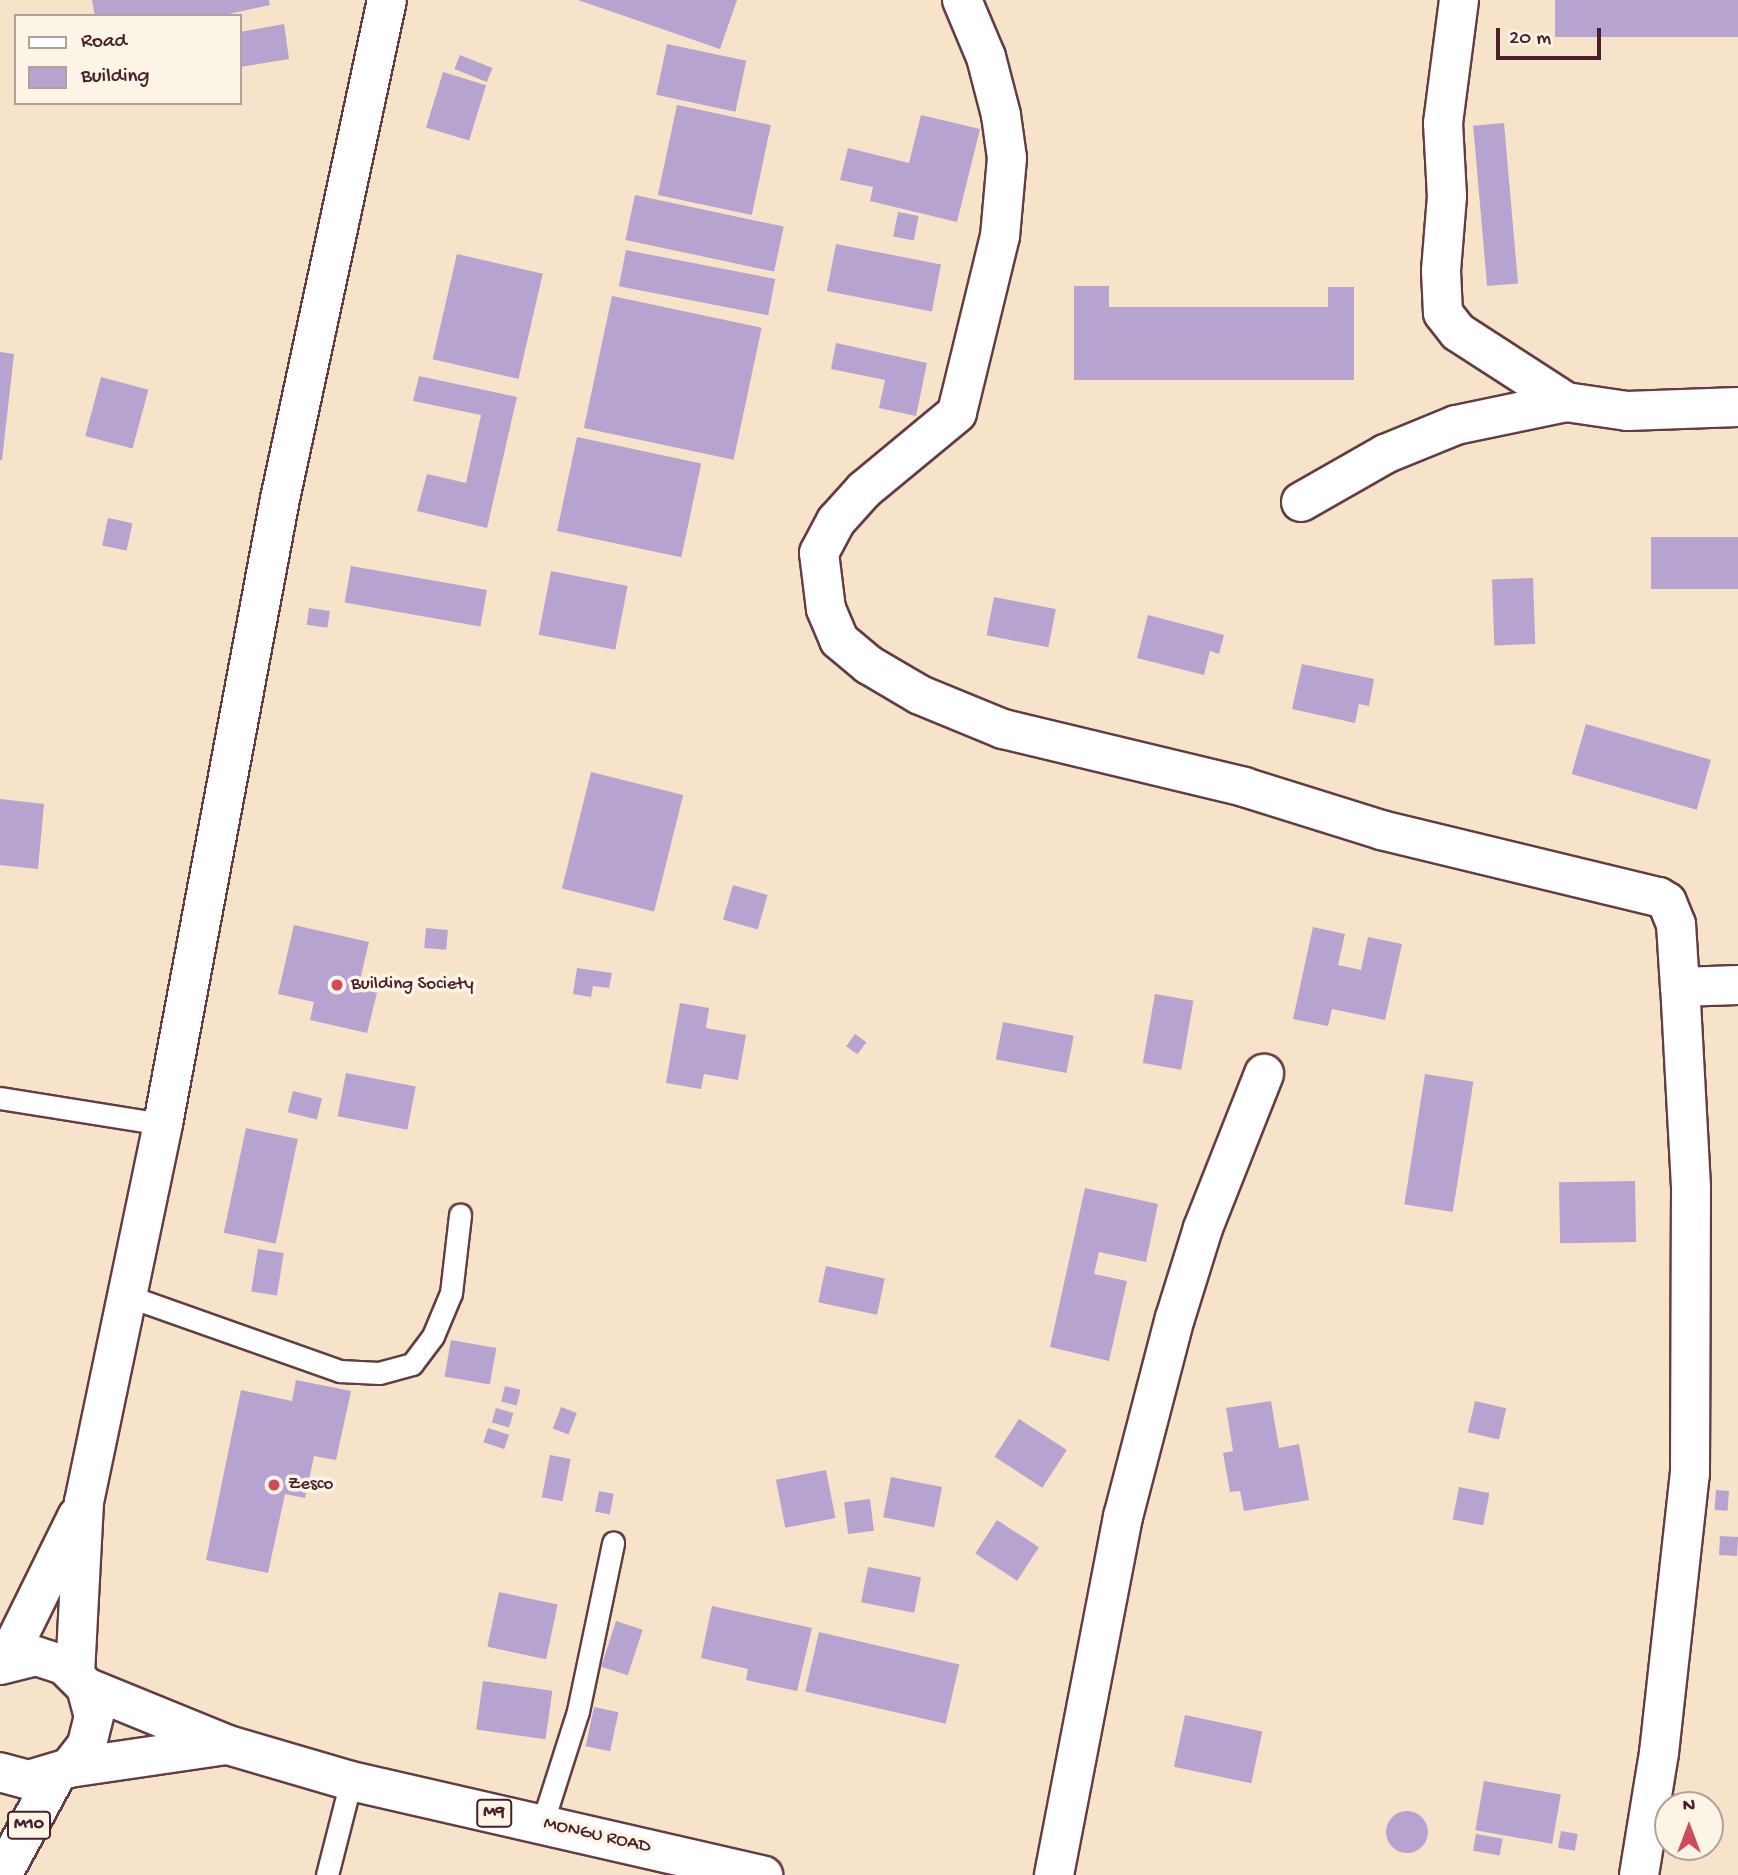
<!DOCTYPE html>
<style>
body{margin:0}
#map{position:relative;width:1738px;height:1875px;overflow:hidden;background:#f6e3ca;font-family:"Gochi Hand",sans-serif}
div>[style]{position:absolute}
.building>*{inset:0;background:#b7a3cf;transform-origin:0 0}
.round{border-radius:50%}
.roads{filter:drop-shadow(2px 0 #643c43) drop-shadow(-2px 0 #643c43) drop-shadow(0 2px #643c43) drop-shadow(0 -2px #643c43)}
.service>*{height:21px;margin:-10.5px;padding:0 10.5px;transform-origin:10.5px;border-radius:10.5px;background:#fff}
.minor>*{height:38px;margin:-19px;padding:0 19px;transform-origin:19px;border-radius:19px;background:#fff}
.secondary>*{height:38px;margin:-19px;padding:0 19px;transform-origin:19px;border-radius:19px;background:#fff}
.primary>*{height:38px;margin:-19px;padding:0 19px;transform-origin:19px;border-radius:19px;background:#fff}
.dots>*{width:19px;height:19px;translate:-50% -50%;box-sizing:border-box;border:4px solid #fcf5e5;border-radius:50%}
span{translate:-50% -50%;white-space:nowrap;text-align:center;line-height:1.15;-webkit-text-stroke:7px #fcf5e5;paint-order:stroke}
.shield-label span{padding:2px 5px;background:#fcf5e5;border:2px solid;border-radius:5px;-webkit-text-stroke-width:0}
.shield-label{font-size:18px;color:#4a1f2b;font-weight:700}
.poi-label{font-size:19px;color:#4a1f2b}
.left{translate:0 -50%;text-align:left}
.street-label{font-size:19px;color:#4a1f2b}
.legend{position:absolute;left:14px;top:14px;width:228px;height:91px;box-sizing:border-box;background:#fcf5e5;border:2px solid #b59f9b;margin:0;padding:9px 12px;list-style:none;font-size:21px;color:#4a1f2b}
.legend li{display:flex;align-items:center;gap:14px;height:35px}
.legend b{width:35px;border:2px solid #b59f9b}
.north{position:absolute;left:1654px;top:1791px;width:70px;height:70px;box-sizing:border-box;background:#fcf5e5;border:2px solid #b59f9b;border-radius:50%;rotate:0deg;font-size:19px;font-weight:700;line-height:28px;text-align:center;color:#4a1f2b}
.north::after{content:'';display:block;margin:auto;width:24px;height:32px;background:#d1495b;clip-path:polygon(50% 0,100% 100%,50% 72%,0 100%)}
.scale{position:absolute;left:1496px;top:28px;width:105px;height:32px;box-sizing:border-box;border:4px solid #4a1f2b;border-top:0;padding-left:9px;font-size:21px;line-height:24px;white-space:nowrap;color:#4a1f2b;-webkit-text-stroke:5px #fcf5e5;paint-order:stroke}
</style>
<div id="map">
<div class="building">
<i style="clip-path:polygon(92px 0,269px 0,270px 5px,220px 16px,95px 16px)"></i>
<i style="clip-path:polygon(578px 0,737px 0,720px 49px)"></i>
<i style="left:1555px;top:0;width:183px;height:37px"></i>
<i style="clip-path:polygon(284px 24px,289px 59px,240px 67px,240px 32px)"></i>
<i style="left:667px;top:44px;width:81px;height:52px;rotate:12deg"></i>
<i style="left:460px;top:55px;width:35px;height:15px;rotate:22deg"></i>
<i style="left:443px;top:72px;width:45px;height:58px;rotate:17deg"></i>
<i style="left:677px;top:105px;width:96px;height:92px;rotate:12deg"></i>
<i style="clip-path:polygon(921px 115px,980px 129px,957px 222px,870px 201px,873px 187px,840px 180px,848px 148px,909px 163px)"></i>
<i style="left:1504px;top:123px;width:161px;height:31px;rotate:85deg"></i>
<i style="left:635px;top:195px;width:152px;height:46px;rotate:12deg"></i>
<i style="left:898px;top:212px;width:21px;height:25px;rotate:11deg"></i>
<i style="left:836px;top:244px;width:107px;height:48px;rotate:11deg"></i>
<i style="left:626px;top:250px;width:152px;height:37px;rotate:11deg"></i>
<i style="left:457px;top:254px;width:88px;height:108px;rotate:13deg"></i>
<i style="clip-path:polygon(1074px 286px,1109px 286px,1109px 307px,1328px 307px,1328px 287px,1354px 287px,1354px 380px,1074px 380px)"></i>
<i style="left:612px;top:296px;width:153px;height:135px;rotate:12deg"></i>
<i style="clip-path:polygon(836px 343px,927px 363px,916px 416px,879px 408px,885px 380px,831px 369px)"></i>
<i style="clip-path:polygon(0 352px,14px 354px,2px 460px,0 460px)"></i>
<i style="clip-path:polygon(419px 376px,517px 397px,487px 528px,417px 511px,427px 474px,466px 483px,481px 415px,413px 401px)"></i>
<i style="left:101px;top:377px;width:49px;height:61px;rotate:15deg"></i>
<i style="left:577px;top:437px;width:127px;height:96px;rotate:12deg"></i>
<i style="left:108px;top:518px;width:25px;height:28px;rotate:12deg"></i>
<i style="left:1738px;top:537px;width:52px;height:87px;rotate:90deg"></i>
<i style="left:351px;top:566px;width:138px;height:37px;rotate:10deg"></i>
<i style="left:551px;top:571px;width:78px;height:65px;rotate:11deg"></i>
<i style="left:1533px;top:578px;width:66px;height:41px;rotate:88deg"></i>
<i style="left:994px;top:597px;width:63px;height:39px;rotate:11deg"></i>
<i style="left:309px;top:608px;width:21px;height:17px;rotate:8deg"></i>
<i style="clip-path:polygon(1148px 615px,1224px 635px,1219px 654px,1210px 651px,1204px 675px,1137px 658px)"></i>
<i style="clip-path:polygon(1302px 664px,1374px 679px,1369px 706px,1359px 704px,1355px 723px,1292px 709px)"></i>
<i style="left:1586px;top:724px;width:130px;height:52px;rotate:16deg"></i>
<i style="left:591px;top:772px;width:95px;height:120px;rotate:14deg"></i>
<i style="clip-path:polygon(0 799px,44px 804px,38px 869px,0 865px)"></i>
<i style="left:733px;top:885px;width:36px;height:36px;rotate:16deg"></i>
<i style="clip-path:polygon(294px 925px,369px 942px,358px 988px,377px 993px,367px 1033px,310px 1020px,314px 1002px,278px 994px)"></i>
<i style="clip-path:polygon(1313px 927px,1345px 934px,1338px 965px,1361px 970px,1368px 937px,1402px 944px,1385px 1020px,1332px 1009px,1328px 1026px,1293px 1019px)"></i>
<i style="left:426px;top:928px;width:22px;height:20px;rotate:5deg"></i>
<i style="clip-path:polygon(577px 968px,612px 973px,609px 988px,593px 986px,591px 997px,573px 994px)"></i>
<i style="left:1155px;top:994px;width:39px;height:70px;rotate:10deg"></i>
<i style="clip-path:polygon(680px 1003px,709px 1008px,706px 1028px,746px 1035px,738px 1080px,704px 1074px,701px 1089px,666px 1083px)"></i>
<i style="left:1003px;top:1022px;width:72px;height:38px;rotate:11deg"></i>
<i style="left:855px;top:1034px;width:14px;height:15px;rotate:36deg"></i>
<i style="left:346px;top:1073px;width:71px;height:44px;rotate:11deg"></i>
<i style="left:1425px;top:1074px;width:49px;height:132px;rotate:9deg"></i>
<i style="left:293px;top:1091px;width:30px;height:22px;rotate:14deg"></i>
<i style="left:246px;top:1128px;width:53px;height:107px;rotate:12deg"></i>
<i style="left:1635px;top:1181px;width:61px;height:76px;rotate:89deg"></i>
<i style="clip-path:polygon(1085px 1188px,1158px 1204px,1146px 1262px,1099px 1252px,1094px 1274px,1127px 1281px,1109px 1361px,1050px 1347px)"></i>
<i style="left:258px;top:1249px;width:26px;height:43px;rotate:9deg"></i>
<i style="left:826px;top:1266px;width:60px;height:37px;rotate:12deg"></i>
<i style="left:451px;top:1340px;width:46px;height:37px;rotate:10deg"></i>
<i style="clip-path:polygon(296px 1380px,351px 1391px,336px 1460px,314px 1456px,305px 1498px,285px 1494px,268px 1573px,206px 1560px,241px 1390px,292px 1401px)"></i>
<i style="left:505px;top:1386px;width:16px;height:16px;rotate:14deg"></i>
<i style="clip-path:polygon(1271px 1401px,1279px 1448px,1299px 1444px,1309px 1500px,1244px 1511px,1240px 1491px,1230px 1492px,1223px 1453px,1233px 1451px,1226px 1408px)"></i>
<i style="left:1475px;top:1401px;width:32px;height:32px;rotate:13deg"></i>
<i style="left:561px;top:1407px;width:17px;height:23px;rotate:21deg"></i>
<i style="left:496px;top:1408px;width:18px;height:15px;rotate:16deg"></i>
<i style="left:1019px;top:1419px;width:57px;height:45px;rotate:33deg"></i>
<i style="left:488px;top:1428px;width:22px;height:15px;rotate:18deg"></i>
<i style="left:550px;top:1455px;width:21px;height:43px;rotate:11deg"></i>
<i style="left:826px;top:1470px;width:49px;height:51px;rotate:79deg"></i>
<i style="left:891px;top:1477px;width:52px;height:41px;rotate:11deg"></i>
<i style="left:1459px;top:1487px;width:31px;height:33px;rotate:11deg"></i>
<i style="left:1716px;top:1490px;width:13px;height:20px;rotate:4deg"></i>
<i style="left:599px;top:1491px;width:15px;height:21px;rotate:11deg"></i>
<i style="left:870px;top:1499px;width:32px;height:26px;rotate:83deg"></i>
<i style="left:997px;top:1520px;width:50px;height:40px;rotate:33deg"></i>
<i style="left:1720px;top:1536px;width:18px;height:19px;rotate:3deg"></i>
<i style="left:868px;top:1567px;width:54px;height:36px;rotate:11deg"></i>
<i style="left:499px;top:1592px;width:60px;height:56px;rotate:12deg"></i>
<i style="clip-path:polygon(712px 1606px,812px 1628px,797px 1691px,746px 1680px,748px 1669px,701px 1658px)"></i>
<i style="left:616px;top:1621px;width:28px;height:48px;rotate:18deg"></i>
<i style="left:819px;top:1632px;width:144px;height:61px;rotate:13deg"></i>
<i style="left:483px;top:1681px;width:70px;height:49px;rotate:8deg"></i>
<i style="left:594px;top:1707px;width:25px;height:40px;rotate:12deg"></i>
<i style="left:1185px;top:1715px;width:79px;height:53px;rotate:12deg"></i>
<i style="left:1484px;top:1781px;width:78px;height:50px;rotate:10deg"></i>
<i class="round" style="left:1386px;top:1811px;width:42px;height:42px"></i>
<i style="left:1561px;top:1831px;width:17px;height:17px;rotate:10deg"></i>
<i style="left:1476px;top:1834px;width:27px;height:17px;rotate:10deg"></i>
</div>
<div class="roads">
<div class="service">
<i style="left:0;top:1098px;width:165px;rotate:9.1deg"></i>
<i style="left:128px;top:1296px;width:225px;rotate:19.5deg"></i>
<i style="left:340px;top:1371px;width:39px;rotate:3deg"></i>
<i style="left:379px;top:1373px;width:34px;rotate:-15deg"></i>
<i style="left:412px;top:1364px;width:35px;rotate:-53deg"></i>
<i style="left:433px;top:1336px;width:47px;rotate:-67.3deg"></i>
<i style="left:451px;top:1293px;width:79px;rotate:-83.4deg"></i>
<i style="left:542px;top:1824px;width:119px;rotate:-72.3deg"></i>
<i style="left:578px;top:1711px;width:172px;rotate:-78.2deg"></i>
<i style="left:327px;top:1875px;width:97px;rotate:-75.7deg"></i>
</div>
<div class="minor">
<i style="left:962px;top:0;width:62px;rotate:67.2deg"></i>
<i style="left:986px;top:57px;width:60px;rotate:75.5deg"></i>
<i style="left:1001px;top:115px;width:43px;rotate:82.1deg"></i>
<i style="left:1007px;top:158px;width:78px;rotate:95.1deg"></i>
<i style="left:1000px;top:236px;width:182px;rotate:103.7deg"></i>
<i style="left:957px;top:413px;width:121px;rotate:140.4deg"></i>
<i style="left:864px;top:490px;width:42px;rotate:132.1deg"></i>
<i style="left:836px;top:521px;width:36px;rotate:118deg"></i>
<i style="left:819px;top:553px;width:56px;rotate:82.9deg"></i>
<i style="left:826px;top:609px;width:34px;rotate:67deg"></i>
<i style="left:839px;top:640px;width:39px;rotate:40deg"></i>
<i style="left:869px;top:665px;width:59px;rotate:30.5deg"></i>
<i style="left:920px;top:695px;width:90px;rotate:22.3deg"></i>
<i style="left:1003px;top:729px;width:248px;rotate:13.5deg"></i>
<i style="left:1244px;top:787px;width:144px;rotate:17.4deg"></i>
<i style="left:1381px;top:830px;width:286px;rotate:13.6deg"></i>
<i style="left:1659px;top:897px;width:9px;rotate:32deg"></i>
<i style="left:1667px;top:902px;width:24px;rotate:68deg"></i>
<i style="left:1676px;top:924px;width:63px;rotate:86.4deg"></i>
<i style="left:1680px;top:987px;width:58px;rotate:-2deg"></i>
<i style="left:1459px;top:0;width:124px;rotate:97.4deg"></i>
<i style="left:1443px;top:123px;width:73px;rotate:86.9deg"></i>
<i style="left:1447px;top:196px;width:75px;rotate:94.6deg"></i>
<i style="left:1441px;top:271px;width:42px;rotate:87.3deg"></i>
<i style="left:1443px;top:313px;width:24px;rotate:52deg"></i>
<i style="left:1458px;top:332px;width:129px;rotate:32.9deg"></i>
<i style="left:1301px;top:502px;width:97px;rotate:-29.7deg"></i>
<i style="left:1385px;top:454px;width:77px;rotate:-22.2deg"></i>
<i style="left:1456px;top:425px;width:112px;rotate:-11.8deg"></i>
<i style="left:1566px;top:402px;width:62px;rotate:8.4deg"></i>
<i style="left:1627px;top:411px;width:111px;rotate:-2.1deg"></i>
<i style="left:1054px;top:1875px;width:365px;rotate:-79.1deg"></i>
<i style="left:1123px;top:1517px;width:206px;rotate:-75.4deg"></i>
<i style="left:1175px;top:1318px;width:94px;rotate:-72.7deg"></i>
<i style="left:1203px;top:1228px;width:166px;rotate:-68.4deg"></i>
<i style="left:1639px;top:1875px;width:124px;rotate:-80.7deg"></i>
<i style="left:1659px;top:1753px;width:281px;rotate:-83.7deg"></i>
<i style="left:1690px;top:1474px;width:287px;rotate:-89.8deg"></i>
<i style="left:1691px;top:1187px;width:200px;rotate:-93.1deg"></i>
</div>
<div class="secondary">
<i style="left:6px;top:1661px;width:161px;rotate:-63.8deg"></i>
<i style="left:75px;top:1674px;width:172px;rotate:-87deg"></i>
<i style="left:84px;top:1502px;width:386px;rotate:-78.2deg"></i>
<i style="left:163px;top:1124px;width:636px;rotate:-79.4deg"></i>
<i style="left:280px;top:499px;width:510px;rotate:-77.9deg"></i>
</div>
<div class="primary">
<i style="left:0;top:1665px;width:37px;rotate:-14deg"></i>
<i style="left:36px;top:1656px;width:29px;rotate:18deg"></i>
<i style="left:64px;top:1665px;width:31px;rotate:45deg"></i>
<i style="left:86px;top:1687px;width:30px;rotate:75deg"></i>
<i style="left:94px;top:1716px;width:30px;rotate:104deg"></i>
<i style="left:87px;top:1745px;width:29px;rotate:128deg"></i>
<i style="left:69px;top:1768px;width:42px;rotate:163.3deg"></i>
<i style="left:29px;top:1780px;width:30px;rotate:-165deg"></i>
<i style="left:86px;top:1687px;width:153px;rotate:22.2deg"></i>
<i style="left:228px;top:1745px;width:128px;rotate:16.3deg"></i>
<i style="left:351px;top:1781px;width:423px;rotate:12.9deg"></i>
<i style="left:69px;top:1768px;width:159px;rotate:-8.3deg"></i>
<i style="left:2px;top:1875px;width:114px;rotate:-61.6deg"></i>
</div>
</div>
<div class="dots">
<i style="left:337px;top:985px;background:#d1495b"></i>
<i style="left:274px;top:1485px;background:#d1495b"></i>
</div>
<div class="shield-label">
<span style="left:494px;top:1813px">M9</span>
<span style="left:29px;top:1825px">M10</span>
</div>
<div class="poi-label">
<span class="left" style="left:351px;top:985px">Building Society</span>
<span class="left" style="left:288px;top:1485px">Zesco</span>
</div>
<div class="street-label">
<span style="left:597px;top:1836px;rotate:13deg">MONGU ROAD</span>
</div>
<ul class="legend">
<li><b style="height:9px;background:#fff"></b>Road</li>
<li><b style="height:19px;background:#b7a3cf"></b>Building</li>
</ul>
<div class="north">N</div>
<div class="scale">20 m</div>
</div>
